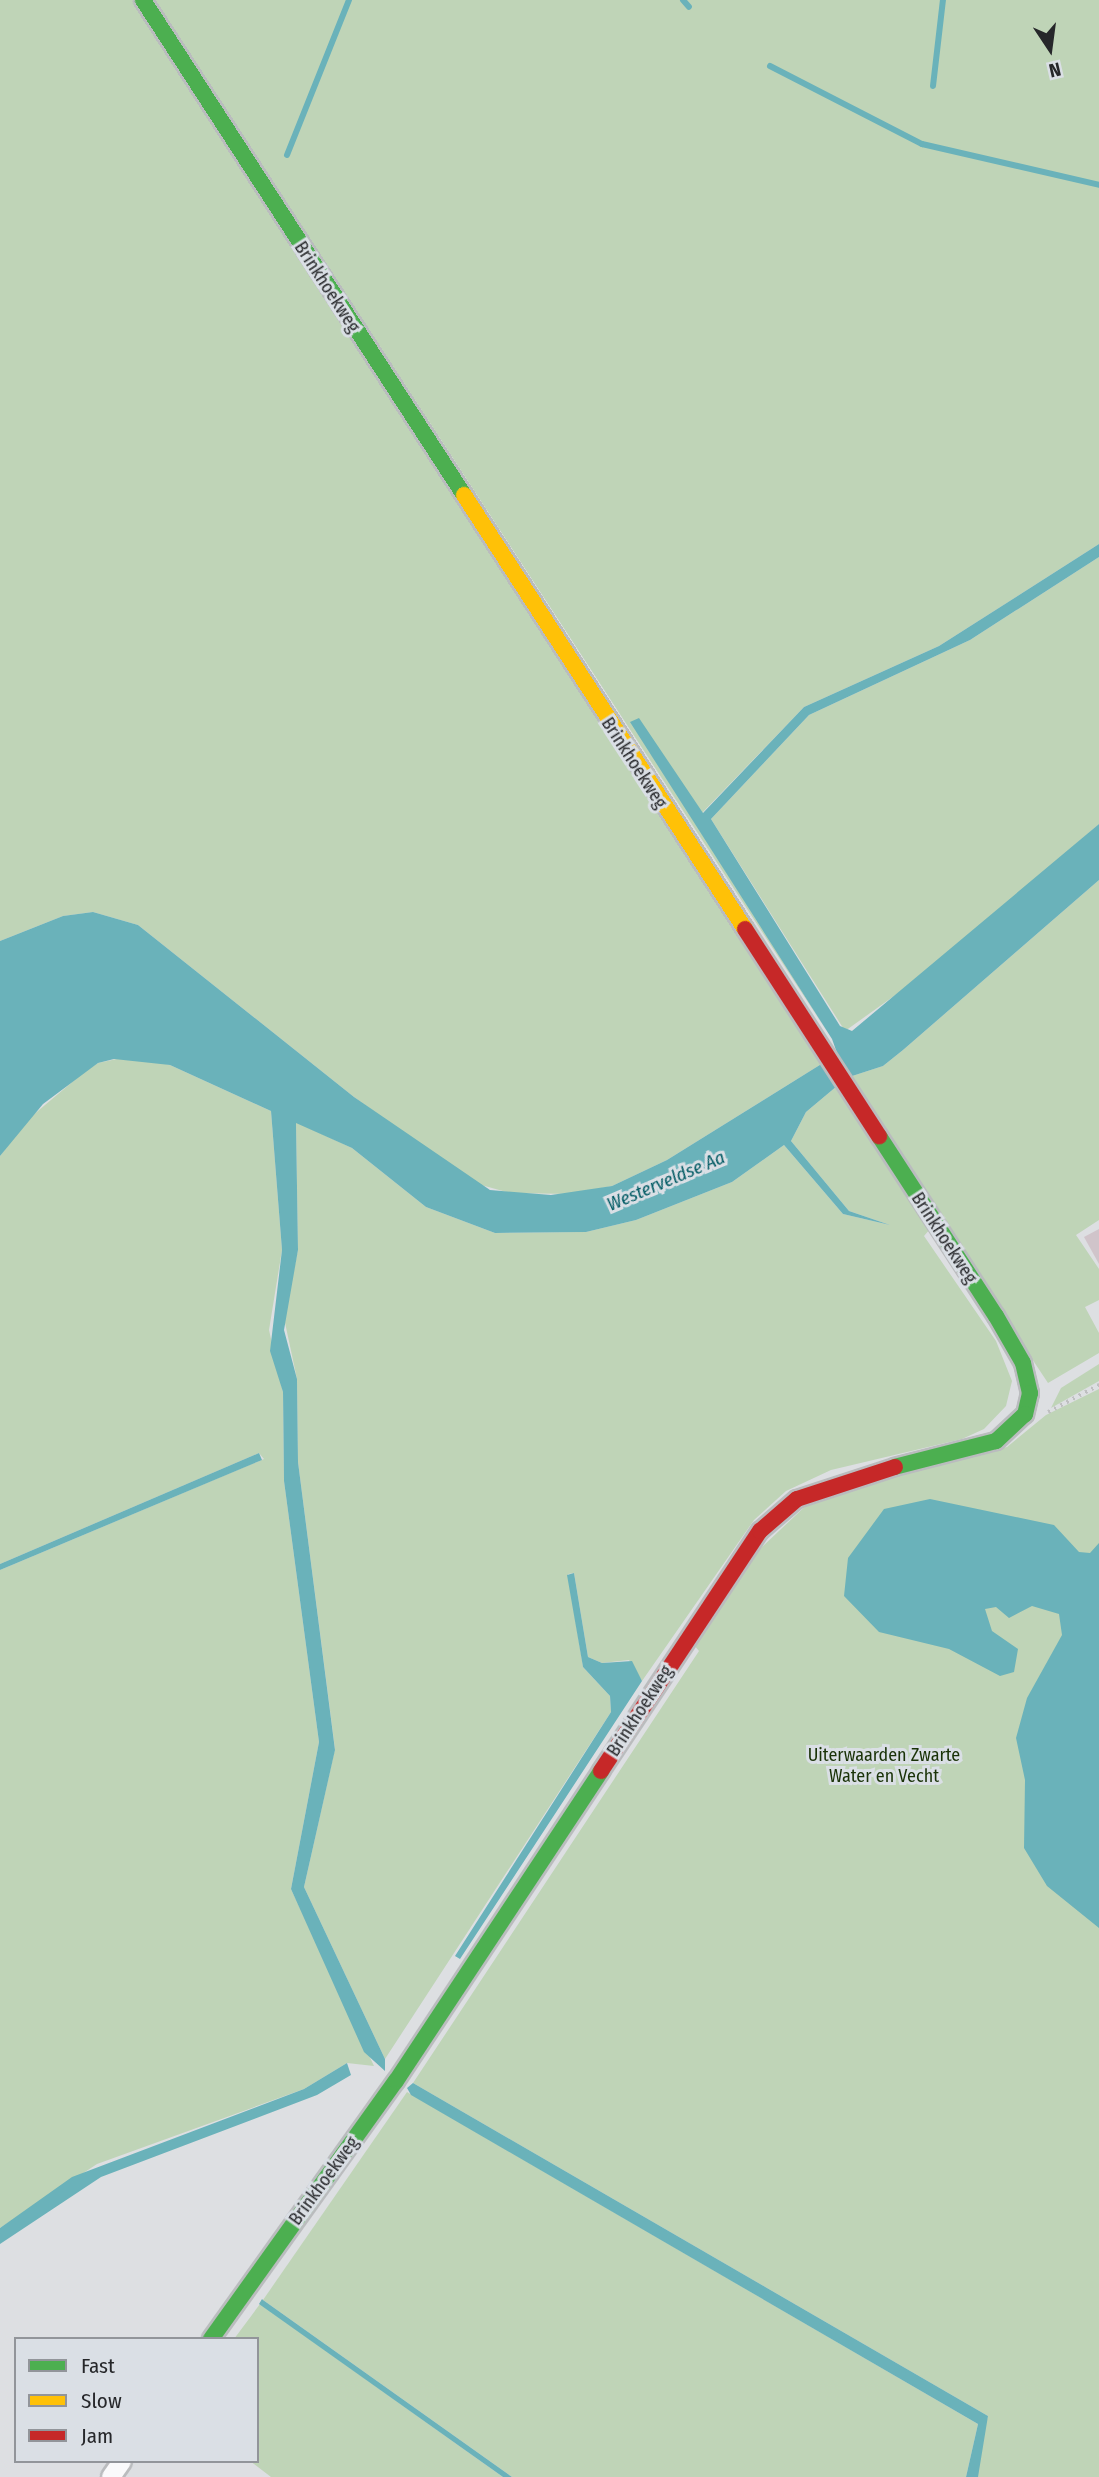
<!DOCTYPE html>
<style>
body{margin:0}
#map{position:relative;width:1099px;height:2477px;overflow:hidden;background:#dddfe2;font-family:"Fira Sans Condensed",sans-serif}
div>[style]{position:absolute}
.green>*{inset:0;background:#bfd4b7}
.water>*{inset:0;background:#6ab2ba}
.stream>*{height:6px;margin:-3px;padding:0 3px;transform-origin:3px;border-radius:3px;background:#6ab2ba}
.building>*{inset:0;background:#d0c4ca}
.path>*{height:3.5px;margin-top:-1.75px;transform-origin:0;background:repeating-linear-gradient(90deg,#bebfc0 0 2px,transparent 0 7px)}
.roads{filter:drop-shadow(2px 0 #babcbe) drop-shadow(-2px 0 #babcbe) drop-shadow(0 2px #babcbe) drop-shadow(0 -2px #babcbe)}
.street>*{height:18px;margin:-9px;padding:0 9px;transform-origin:9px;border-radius:9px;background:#fafafb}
.fast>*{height:16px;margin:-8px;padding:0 8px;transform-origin:8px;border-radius:8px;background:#4caf50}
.slow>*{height:16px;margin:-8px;padding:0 8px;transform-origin:8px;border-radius:8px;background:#ffc107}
.jam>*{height:16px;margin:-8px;padding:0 8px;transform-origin:8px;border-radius:8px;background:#c62828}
span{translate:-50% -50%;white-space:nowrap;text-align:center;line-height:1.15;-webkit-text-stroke:6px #dadfe5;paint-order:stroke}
.street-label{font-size:18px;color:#26272a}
.park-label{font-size:18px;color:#193207}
.water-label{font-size:19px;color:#005a63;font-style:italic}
.legend{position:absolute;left:14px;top:2337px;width:245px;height:126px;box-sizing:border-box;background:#dadfe5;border:2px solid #92959a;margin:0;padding:9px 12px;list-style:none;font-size:21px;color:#26272a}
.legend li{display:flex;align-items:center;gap:14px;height:35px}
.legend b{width:35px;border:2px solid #92959a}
.north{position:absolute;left:1015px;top:14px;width:70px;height:70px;-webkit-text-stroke:5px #dadfe5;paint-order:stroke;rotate:167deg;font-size:19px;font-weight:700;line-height:28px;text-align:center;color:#26272a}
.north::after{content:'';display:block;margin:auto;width:24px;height:32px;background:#26272a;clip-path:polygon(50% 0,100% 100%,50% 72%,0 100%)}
</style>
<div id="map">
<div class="green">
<i style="clip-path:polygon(0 0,135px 0,823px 1063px,667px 1160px,612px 1186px,571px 1194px,510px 1193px,474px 1183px,354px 1097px,138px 925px,93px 912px,63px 916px,0 941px)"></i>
<i style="clip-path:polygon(154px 0,1099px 0,1099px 544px,939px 646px,804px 707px,702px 813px,631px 722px,832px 1039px)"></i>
<i style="clip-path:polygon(1099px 557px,1099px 824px,936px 966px,845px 1031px,711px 819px,809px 715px,970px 640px)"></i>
<i style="clip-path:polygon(1099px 880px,1099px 1220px,1076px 1235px,1099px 1269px,1099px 1300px,1085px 1307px,1099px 1333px,1099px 1353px,1048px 1383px,846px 1078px,883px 1066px,903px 1050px)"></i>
<i style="clip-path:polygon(131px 1056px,170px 1065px,271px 1111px,282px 1250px,269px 1330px,283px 1392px,284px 1481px,319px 1742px,291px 1889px,374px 2066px,347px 2063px,304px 2089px,97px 2164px,0 2228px,0 1570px,264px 1459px,259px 1453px,0 1564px,0 1156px,26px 1121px,83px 1073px,98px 1063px)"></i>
<i style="clip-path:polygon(837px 1086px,930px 1229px,924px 1236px,996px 1341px,1012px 1381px,1006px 1406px,984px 1429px,962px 1439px,831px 1470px,786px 1491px,754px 1520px,642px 1681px,629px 1660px,602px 1663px,588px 1657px,574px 1573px,568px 1574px,583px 1667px,610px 1696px,611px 1712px,385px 2059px,304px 1887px,335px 1749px,298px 1462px,297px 1379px,284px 1318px,298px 1250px,296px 1122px,352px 1148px,426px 1207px,495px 1233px,586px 1232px,636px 1220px,732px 1182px,784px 1145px,843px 1214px,890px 1225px,849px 1211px,791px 1141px,806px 1112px)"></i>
<i style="clip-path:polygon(1099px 1364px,1099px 1381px,1051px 1408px,1061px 1388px)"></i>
<i style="clip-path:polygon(1099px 1389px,1099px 2477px,972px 2477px,988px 2416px,413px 2083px,699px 1651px,693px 1644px,747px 1561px,813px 1499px,1007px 1447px,1046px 1415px)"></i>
<i style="clip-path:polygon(407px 2092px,978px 2424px,966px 2477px,512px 2477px,263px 2300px)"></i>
<i style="clip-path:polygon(260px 2304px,503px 2477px,271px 2477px,250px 2461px,257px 2461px,257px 2339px,234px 2339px)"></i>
</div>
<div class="water">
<i style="clip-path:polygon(1099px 544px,1099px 557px,970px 640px,809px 715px,711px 819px,840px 1026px,852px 1031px,1099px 824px,1099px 880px,903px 1050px,883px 1066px,846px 1078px,832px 1039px,630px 722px,639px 718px,703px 813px,804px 707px,939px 646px)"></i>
<i style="clip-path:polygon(93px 912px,138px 925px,354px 1097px,490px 1190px,551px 1195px,612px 1186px,667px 1160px,823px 1063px,837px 1086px,806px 1112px,791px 1141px,849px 1211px,890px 1225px,843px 1214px,784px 1145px,732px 1182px,636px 1220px,586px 1232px,495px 1233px,426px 1207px,352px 1148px,296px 1123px,298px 1250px,284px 1330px,297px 1379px,298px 1462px,335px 1750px,304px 1887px,385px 2059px,385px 2071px,364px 2052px,291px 1889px,319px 1742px,284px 1481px,283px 1392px,270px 1351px,282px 1250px,271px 1111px,170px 1065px,114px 1059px,98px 1063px,43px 1104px,0 1156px,0 941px,63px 916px)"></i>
<i style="clip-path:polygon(259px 1453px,262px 1460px,0 1570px,0 1564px)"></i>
<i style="clip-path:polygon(930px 1499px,1054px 1525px,1079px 1552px,1090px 1553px,1099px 1543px,1099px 1928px,1047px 1886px,1024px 1848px,1025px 1780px,1016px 1738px,1027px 1698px,1062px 1635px,1059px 1614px,1032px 1606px,1009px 1618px,996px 1607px,985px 1609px,992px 1631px,1018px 1649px,1014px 1672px,1000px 1676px,949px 1649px,879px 1632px,844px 1596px,848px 1558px,884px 1509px)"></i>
<i style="clip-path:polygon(574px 1573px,588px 1657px,602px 1663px,632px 1661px,642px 1681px,460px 1959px,455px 1956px,611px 1712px,610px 1696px,583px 1667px,567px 1575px)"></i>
<i style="clip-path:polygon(347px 2063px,351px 2075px,317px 2095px,101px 2177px,0 2244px,0 2228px,72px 2177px,304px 2089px)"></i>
<i style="clip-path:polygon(413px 2083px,988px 2416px,978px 2477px,966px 2477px,978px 2424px,411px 2095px,407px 2088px)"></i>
<i style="clip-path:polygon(262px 2299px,263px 2300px,512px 2477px,503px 2477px,259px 2304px)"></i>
</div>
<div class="stream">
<i style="left:683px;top:0;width:9px;rotate:49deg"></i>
<i style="left:770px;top:66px;width:171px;rotate:27.2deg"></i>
<i style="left:922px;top:144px;width:182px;rotate:13deg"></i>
<i style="left:933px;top:86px;width:87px;rotate:-83.4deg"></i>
<i style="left:287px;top:155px;width:167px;rotate:-68.2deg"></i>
</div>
<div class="building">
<i style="clip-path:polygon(1099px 1229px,1099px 1264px,1084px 1237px)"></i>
</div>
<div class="path">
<i style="left:1048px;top:1412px;width:58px;rotate:-27.9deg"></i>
</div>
<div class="roads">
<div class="street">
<i style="left:111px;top:2477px;width:19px;rotate:-55deg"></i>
</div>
<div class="fast">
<i style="left:143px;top:0;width:590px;rotate:57.04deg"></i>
<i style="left:879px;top:1136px;width:215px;rotate:57deg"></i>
<i style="left:996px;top:1316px;width:54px;rotate:60.1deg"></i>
<i style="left:1023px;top:1363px;width:31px;rotate:77deg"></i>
<i style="left:1030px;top:1393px;width:22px;rotate:103deg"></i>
<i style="left:1025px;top:1414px;width:40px;rotate:137deg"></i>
<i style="left:996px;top:1441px;width:104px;rotate:165.6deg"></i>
<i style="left:211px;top:2339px;width:317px;rotate:-54.4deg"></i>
<i style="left:396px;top:2081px;width:372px;rotate:-56.5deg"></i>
</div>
<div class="slow">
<i style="left:464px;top:495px;width:517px;rotate:57.08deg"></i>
</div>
<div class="jam">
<i style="left:745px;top:929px;width:247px;rotate:57.1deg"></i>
<i style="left:601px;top:1771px;width:288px;rotate:-56.5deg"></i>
<i style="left:760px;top:1531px;width:49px;rotate:-40.9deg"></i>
<i style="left:797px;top:1499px;width:103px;rotate:-18.1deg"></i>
</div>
</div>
<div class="street-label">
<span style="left:327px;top:287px;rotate:57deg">Brinkhoekweg</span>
<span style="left:634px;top:763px;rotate:57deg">Brinkhoekweg</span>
<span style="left:944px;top:1238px;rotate:57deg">Brinkhoekweg</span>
<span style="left:640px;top:1711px;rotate:-57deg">Brinkhoekweg</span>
<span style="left:324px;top:2181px;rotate:-54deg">Brinkhoekweg</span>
</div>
<div class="park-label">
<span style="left:884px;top:1766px">Uiterwaarden Zwarte<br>Water en Vecht</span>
</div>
<div class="water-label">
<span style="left:666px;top:1181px;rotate:-23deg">Westerveldse Aa</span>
</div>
<ul class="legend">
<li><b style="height:9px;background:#4caf50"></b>Fast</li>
<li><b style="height:9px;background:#ffc107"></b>Slow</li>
<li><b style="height:9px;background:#c62828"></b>Jam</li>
</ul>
<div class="north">N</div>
</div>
